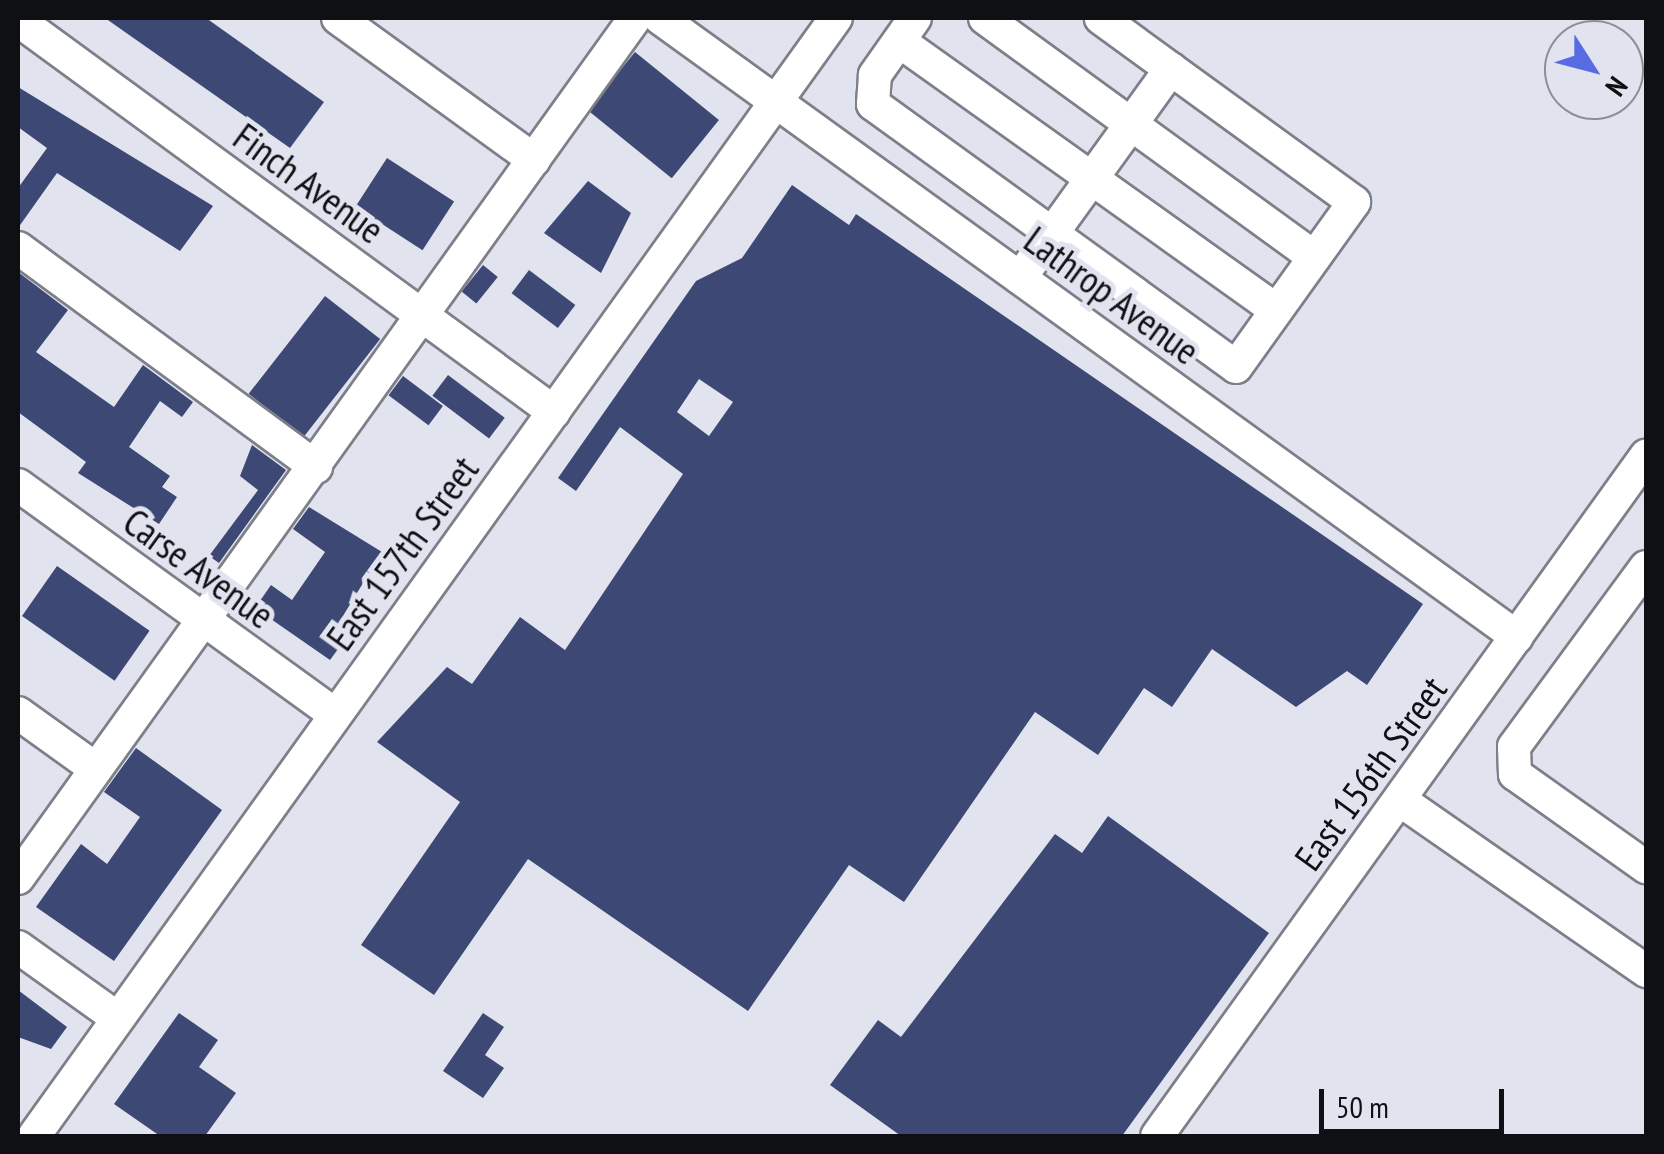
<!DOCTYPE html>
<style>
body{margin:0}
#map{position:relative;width:1664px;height:1154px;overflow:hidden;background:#e1e4ef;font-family:"PT Sans Narrow",sans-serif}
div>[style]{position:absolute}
.building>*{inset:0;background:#3e4875;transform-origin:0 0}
.roads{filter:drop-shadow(2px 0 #7d7f89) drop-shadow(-2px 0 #7d7f89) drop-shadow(0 2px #7d7f89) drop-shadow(0 -2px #7d7f89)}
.minor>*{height:32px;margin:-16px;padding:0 16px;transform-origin:16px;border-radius:16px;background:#fff}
span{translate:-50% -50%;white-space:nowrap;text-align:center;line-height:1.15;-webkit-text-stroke:10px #e1e4ef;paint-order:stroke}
.street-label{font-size:38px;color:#0f1013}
.frame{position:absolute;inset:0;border:20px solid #0f1013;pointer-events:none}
.north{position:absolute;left:1544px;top:20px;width:100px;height:100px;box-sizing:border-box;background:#e1e4ef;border:2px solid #8d8f97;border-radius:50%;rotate:126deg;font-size:28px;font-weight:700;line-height:40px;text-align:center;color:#0f1013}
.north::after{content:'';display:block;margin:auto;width:35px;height:45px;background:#586be2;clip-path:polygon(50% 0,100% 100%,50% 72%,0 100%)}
.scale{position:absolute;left:1319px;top:1089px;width:185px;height:45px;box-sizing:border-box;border:5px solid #0f1013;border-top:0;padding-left:12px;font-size:30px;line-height:35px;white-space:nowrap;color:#0f1013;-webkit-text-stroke:8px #e1e4ef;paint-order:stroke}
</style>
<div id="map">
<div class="building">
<i style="clip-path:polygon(105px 18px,206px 18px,324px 102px,290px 148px)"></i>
<i style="left:635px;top:52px;width:108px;height:75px;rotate:39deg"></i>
<i style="clip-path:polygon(18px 87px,213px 206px,180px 251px,57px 173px,18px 228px,18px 188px,47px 148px,18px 127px)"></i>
<i style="left:387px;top:158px;width:80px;height:58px;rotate:33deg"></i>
<i style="clip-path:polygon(588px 181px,631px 213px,601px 273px,544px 233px)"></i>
<i style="clip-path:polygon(evenodd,792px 185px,849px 225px,856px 214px,1423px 604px,1367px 685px,1347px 671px,1296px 707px,1212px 649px,1172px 707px,1144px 688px,1098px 755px,1035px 712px,904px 902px,849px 865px,748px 1011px,528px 859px,434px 995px,361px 945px,460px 802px,377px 742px,447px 667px,472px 684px,520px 617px,565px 650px,683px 474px,620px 427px,576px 491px,558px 478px,696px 281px,742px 258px,792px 185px,699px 379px,733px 402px,709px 436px,677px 412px,699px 379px)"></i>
<i style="left:483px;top:265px;width:19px;height:34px;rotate:39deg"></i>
<i style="left:529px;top:270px;width:58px;height:29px;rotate:37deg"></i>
<i style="clip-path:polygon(18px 272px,68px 310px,36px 352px,114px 407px,143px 365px,193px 402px,182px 417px,160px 401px,129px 447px,170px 476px,162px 487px,177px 497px,159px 524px,78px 473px,86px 462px,18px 412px)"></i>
<i style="left:325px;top:296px;width:70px;height:124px;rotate:38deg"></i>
<i style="left:448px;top:375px;width:71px;height:26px;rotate:37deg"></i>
<i style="left:403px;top:376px;width:50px;height:24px;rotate:37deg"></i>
<i style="clip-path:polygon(252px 445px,286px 470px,219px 563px,209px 556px,258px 490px,240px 476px)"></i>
<i style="clip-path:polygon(309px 507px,382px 552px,335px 629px,347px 637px,330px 660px,255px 608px,271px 585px,292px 600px,325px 552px,293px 529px)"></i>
<i style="left:57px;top:566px;width:113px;height:61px;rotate:35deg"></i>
<i style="clip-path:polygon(136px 748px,222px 810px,114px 961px,36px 907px,81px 844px,107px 864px,140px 817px,104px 792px)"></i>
<i style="clip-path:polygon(1108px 816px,1269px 933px,1122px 1136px,901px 1136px,830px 1085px,878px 1020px,901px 1037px,1055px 834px,1082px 853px)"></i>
<i style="clip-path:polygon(18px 990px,67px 1027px,51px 1049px,18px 1037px)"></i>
<i style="clip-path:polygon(179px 1013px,218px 1040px,199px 1067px,236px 1093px,205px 1136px,160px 1136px,114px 1104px)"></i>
<i style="clip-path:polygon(483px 1013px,504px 1027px,485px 1055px,504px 1068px,483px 1098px,443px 1071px)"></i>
</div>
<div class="roads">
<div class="minor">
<i style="left:338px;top:18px;width:242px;rotate:35.9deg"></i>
<i style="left:660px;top:18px;width:1057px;rotate:35.84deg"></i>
<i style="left:915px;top:18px;width:70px;rotate:125.1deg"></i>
<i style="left:875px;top:75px;width:29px;rotate:94deg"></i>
<i style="left:873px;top:104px;width:448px;rotate:35.9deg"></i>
<i style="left:1236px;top:367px;width:203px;rotate:-54.4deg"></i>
<i style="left:1354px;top:202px;width:313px;rotate:-144deg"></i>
<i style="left:985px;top:18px;width:407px;rotate:36deg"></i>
<i style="left:18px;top:20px;width:664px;rotate:36.18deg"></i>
<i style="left:899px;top:41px;width:463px;rotate:35.5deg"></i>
<i style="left:18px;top:248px;width:370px;rotate:36.3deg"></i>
<i style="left:1020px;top:278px;width:258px;rotate:-54.2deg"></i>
<i style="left:18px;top:485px;width:390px;rotate:35.9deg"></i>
<i style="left:1646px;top:567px;width:223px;rotate:126.3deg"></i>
<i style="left:1514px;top:747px;width:27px;rotate:88deg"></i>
<i style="left:1515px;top:774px;width:161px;rotate:35.4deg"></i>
<i style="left:18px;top:713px;width:96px;rotate:35.7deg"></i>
<i style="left:1400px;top:800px;width:300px;rotate:34.8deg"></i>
<i style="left:18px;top:878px;width:1058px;rotate:-54.34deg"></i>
<i style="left:18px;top:947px;width:122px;rotate:35.6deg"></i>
<i style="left:34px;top:1136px;width:1376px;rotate:-54.35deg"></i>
<i style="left:1157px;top:1136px;width:838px;rotate:-54.28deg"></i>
</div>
</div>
<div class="street-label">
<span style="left:309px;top:183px;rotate:36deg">Finch Avenue</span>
<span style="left:1112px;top:295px;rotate:36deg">Lathrop Avenue</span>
<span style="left:402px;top:553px;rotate:-54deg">East 157th Street</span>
<span style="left:199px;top:568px;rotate:36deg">Carse Avenue</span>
<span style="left:1370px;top:773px;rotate:-54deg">East 156th Street</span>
</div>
<div class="frame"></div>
<div class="north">N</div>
<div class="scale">50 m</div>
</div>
